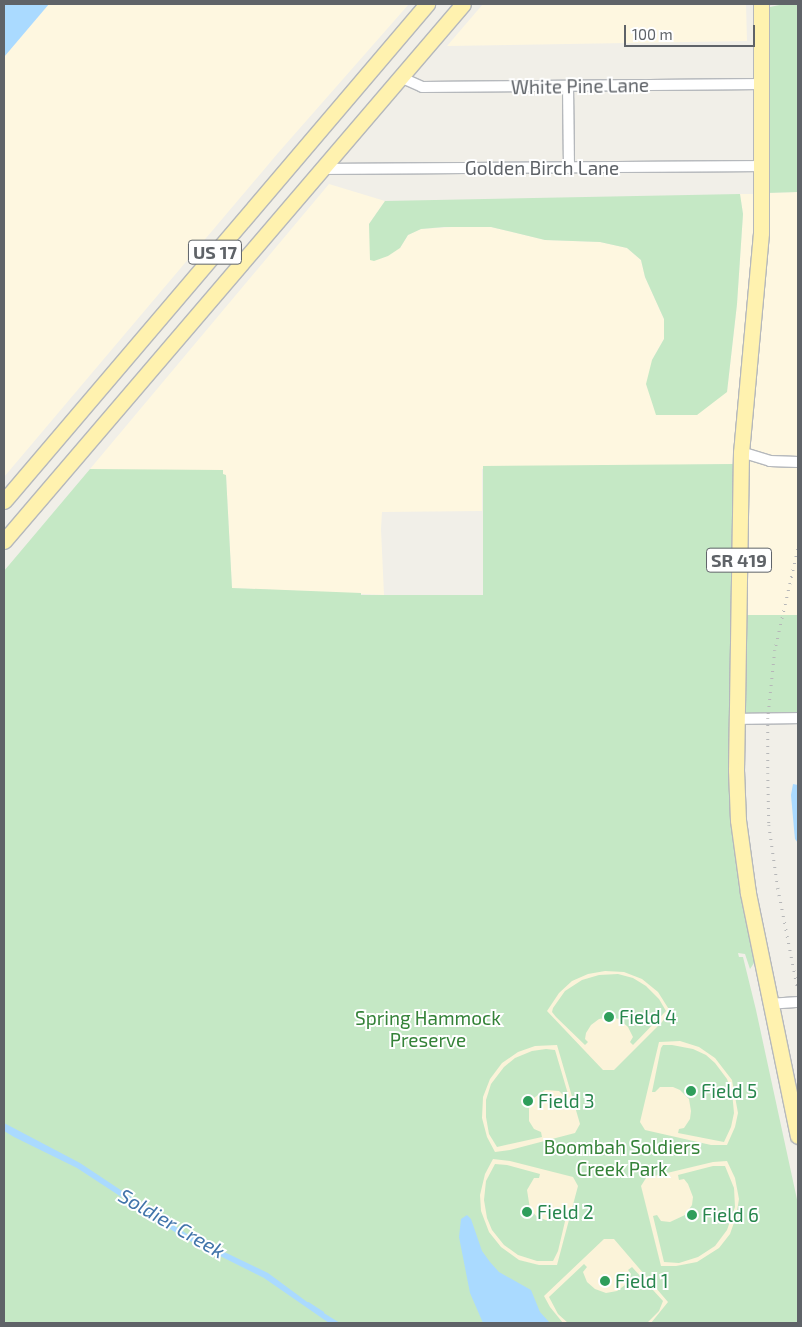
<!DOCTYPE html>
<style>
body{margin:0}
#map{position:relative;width:802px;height:1327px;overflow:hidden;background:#f1efe8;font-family:"Exo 2",sans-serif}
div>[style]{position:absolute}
.commercial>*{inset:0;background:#fef7e0}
.green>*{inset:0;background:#c5e8c5;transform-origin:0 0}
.sand>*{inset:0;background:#fbf3d9}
.water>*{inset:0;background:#aadaff}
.stream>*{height:2.5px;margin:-1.25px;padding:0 1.25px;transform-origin:1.25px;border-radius:1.25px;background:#aadaff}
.roads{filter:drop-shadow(1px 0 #b5b8bc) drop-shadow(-1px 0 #b5b8bc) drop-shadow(0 1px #b5b8bc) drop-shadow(0 -1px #b5b8bc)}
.minor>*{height:10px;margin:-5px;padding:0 5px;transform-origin:5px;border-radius:5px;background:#fff}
.primary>*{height:15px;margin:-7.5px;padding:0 7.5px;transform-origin:7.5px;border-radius:7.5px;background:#fff2af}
.rail>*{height:2.5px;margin-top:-1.25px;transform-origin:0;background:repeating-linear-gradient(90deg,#b6b7b8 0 1px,transparent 0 7px)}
.dots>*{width:14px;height:14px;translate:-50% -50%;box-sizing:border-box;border:2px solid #fff;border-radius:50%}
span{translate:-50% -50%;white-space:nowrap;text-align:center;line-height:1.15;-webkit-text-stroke:4px #fff;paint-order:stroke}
.shield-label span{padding:1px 4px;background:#fff;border:1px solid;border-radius:4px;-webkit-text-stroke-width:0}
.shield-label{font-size:18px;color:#5f6368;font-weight:700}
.street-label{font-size:19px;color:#5f6368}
.leisure-label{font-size:19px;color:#27864d}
.left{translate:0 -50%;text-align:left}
.park-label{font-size:19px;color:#348238}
.water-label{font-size:20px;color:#4174aa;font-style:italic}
.frame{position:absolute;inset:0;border:5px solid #5f6368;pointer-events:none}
.scale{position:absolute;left:624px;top:25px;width:131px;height:22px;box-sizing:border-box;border:2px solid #5f6368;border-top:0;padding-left:6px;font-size:15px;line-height:18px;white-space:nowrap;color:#5f6368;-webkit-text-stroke:4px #fff;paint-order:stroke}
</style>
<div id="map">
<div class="commercial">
<i style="clip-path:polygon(49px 4px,409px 4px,278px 153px,4px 477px,4px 57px)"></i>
<i style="clip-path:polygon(483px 4px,746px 4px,747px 41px,447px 46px)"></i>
<i style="clip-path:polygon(329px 184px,385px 201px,369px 224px,400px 248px,408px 235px,421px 229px,467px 226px,491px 227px,545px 240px,600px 242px,627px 248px,641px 260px,645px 277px,664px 319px,664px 339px,652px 360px,727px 392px,737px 304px,743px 214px,740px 194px,757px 194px,735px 464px,482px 469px,482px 511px,382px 512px,381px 529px,384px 595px,232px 588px,226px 475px,90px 469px)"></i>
<i style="clip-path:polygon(798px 192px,798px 615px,742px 615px,745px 460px,766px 193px)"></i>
</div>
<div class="green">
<i style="clip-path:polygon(784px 4px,798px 4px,798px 192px,766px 193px,770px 7px)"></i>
<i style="clip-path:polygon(740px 194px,743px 214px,737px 304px,727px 392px,697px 415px,656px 415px,646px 384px,652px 360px,664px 339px,664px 319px,645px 277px,641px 260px,627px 248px,600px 242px,545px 240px,491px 227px,444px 227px,421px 229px,408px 235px,400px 248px,388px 256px,374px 261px,370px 260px,369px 224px,385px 201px)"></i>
<i style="clip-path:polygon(735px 464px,731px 719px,756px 960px,750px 969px,745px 954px,738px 953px,739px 957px,743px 957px,756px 1010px,798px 1204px,798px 1323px,4px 1323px,4px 571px,90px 469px,223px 470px,223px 474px,226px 475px,232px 588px,361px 593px,361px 595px,483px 595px,483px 466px)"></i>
<i style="left:743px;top:615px;width:55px;height:104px"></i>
</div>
<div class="sand">
<i style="clip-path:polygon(evenodd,605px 971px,624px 972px,642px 979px,658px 992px,670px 1011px,662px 1022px,614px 1070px,603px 1070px,547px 1011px,559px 993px,572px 981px,588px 974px,605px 971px,618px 974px,633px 978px,646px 986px,659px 999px,666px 1011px,633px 1045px,630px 1042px,633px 1037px,628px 1027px,619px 1019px,610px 1017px,599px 1019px,591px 1025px,586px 1033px,585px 1039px,588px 1042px,585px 1045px,556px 1017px,552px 1012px,553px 1008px,565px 991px,582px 980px,599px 975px,618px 974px)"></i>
<i style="clip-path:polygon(evenodd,680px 1041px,699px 1047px,715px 1058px,732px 1080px,738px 1113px,735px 1127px,727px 1145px,711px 1145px,645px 1130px,640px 1122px,659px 1042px,680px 1041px,672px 1045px,693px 1049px,706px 1055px,715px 1063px,727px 1079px,732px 1092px,734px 1113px,731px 1127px,724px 1142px,678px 1133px,679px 1129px,684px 1128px,690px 1119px,691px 1111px,689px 1099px,680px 1090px,673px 1087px,660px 1087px,655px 1092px,652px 1092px,661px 1048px,663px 1045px,672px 1045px)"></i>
<i style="clip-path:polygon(evenodd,557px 1045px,580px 1124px,575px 1133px,510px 1150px,495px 1152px,487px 1137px,482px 1118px,483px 1097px,490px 1079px,502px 1063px,518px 1052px,535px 1046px,557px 1045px,546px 1049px,555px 1050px,568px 1094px,563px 1095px,559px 1091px,545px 1090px,531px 1100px,529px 1109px,529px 1121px,534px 1129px,541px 1132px,542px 1137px,497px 1147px,489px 1134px,486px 1117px,486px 1100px,491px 1084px,504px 1067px,515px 1058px,532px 1051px,546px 1049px)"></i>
<i style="clip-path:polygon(evenodd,493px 1159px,510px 1161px,573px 1177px,578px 1186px,557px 1265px,539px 1265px,519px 1260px,501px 1247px,489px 1232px,481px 1211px,480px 1195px,485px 1174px,493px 1159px,495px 1164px,507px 1165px,540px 1174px,539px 1178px,534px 1178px,527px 1190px,530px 1209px,537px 1217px,546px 1220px,566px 1217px,558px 1251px,553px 1261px,537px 1261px,518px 1255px,504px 1245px,492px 1230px,487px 1218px,484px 1200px,486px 1181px,495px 1164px)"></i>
<i style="clip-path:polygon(evenodd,727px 1161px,735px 1178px,739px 1199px,736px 1217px,730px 1234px,719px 1248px,697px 1262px,676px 1266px,661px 1266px,641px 1186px,646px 1178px,713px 1162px,727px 1161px,713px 1166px,725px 1166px,734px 1188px,735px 1207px,727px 1230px,715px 1246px,698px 1257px,679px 1263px,664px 1262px,653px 1216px,657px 1215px,661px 1221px,670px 1222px,685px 1215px,692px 1205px,693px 1197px,688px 1184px,684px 1179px,679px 1180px,678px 1175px,713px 1166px)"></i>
<i style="clip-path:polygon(604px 1239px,614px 1239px,668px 1302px,651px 1323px,647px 1323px,659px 1311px,663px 1301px,632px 1267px,628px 1270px,631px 1274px,625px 1285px,617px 1291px,606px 1293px,595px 1289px,587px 1282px,583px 1272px,587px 1267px,584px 1264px,549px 1297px,558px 1314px,568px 1323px,563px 1323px,550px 1307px,544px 1296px)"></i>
</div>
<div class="water">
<i style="clip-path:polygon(4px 4px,49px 4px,4px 57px)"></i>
<i style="clip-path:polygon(793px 784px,798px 785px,798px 843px,795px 839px,794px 829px,791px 795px)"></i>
<i style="clip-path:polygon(4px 1123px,80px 1163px,187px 1234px,268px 1273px,314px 1307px,340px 1323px,329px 1323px,264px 1278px,184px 1238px,77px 1168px,14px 1137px,4px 1131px)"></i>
<i style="clip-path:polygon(467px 1215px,471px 1219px,482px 1251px,490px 1262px,499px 1272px,531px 1290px,540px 1312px,550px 1323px,483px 1323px,470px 1293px,459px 1237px,461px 1219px)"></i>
</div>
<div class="stream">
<i style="left:308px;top:1303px;width:17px;rotate:33deg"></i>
</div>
<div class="roads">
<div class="minor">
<i style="left:400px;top:77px;width:24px;rotate:24deg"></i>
<i style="left:422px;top:87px;width:341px;rotate:-0.5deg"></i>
<i style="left:568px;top:86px;width:82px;rotate:89.3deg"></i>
<i style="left:322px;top:169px;width:440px;rotate:-0.4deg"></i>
<i style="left:741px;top:452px;width:30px;rotate:17deg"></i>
<i style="left:770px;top:461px;width:28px;rotate:2deg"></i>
<i style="left:735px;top:719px;width:63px;rotate:-0.9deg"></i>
<i style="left:769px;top:1004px;width:29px;rotate:-4deg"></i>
</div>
<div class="primary">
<i style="left:761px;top:4px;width:229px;rotate:90deg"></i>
<i style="left:761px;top:233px;width:220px;rotate:95.2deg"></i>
<i style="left:741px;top:452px;width:318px;rotate:90.9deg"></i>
<i style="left:736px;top:770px;width:50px;rotate:87.7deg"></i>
<i style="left:738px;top:820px;width:74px;rotate:82.2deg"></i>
<i style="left:748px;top:893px;width:248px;rotate:78.4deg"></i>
<i style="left:4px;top:501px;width:653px;rotate:-49.6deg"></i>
<i style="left:4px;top:541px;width:706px;rotate:-49.48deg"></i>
</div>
</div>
<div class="rail">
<i style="left:798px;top:549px;width:104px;rotate:102.8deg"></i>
<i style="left:775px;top:650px;width:68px;rotate:95.9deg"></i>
<i style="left:768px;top:718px;width:55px;rotate:90deg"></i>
<i style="left:768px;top:773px;width:52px;rotate:88.9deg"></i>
<i style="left:769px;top:825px;width:64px;rotate:81.9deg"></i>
<i style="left:778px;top:888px;width:104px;rotate:78.9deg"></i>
</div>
<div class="dots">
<i style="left:609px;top:1017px;background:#2e9e5b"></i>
<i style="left:691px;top:1091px;background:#2e9e5b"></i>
<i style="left:528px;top:1101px;background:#2e9e5b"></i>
<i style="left:527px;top:1212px;background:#2e9e5b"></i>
<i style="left:692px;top:1215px;background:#2e9e5b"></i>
<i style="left:605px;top:1281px;background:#2e9e5b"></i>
</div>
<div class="shield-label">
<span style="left:215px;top:252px">US 17</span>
<span style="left:739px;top:560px">SR 419</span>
</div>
<div class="street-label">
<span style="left:580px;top:86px;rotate:-1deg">White Pine Lane</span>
<span style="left:542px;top:168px">Golden Birch Lane</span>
</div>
<div class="leisure-label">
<span class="left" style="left:619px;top:1017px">Field 4</span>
<span class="left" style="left:701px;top:1091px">Field 5</span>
<span class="left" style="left:538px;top:1101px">Field 3</span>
<span class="left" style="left:537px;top:1212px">Field 2</span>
<span class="left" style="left:702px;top:1215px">Field 6</span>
<span class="left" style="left:615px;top:1281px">Field 1</span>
</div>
<div class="park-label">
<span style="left:428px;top:1029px">Spring Hammock<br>Preserve</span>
<span style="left:622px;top:1158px">Boombah Soldiers<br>Creek Park</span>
</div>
<div class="water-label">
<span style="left:172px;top:1223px;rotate:30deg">Soldier Creek</span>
</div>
<div class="frame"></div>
<div class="scale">100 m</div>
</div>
